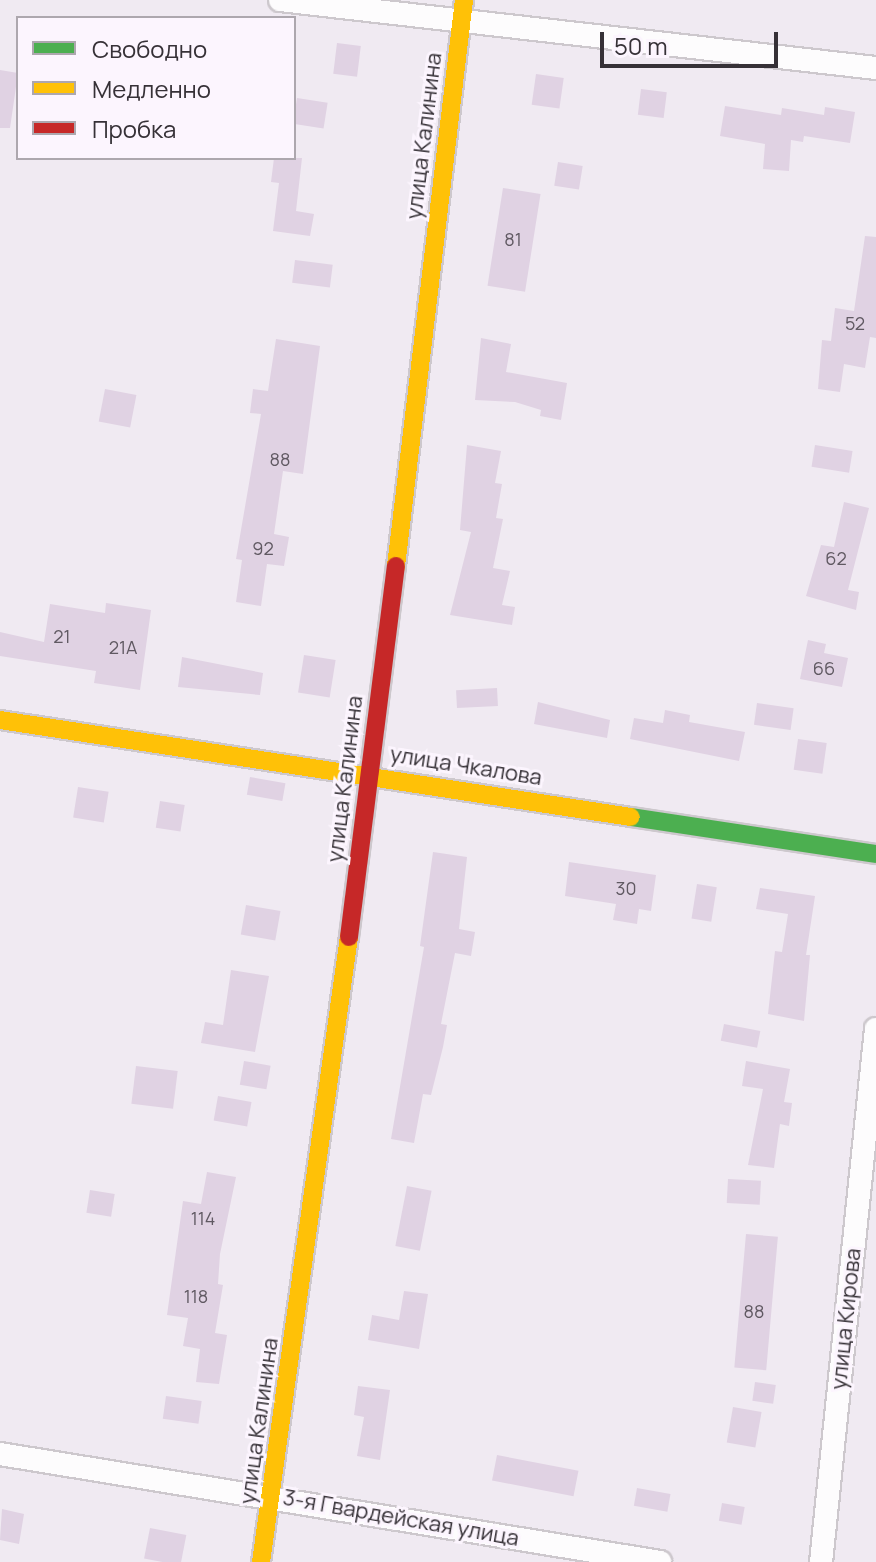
<!DOCTYPE html>
<meta charset="utf-8">
<style>
body{margin:0}
#map{position:relative;width:876px;height:1562px;overflow:hidden;background:#f0eaf2;font-family:Manrope,sans-serif}
div>[style]{position:absolute}
.building>*{inset:0;background:#e0d2e3;transform-origin:0 0}
.roads{filter:drop-shadow(2px 0 #cdc8cd) drop-shadow(-2px 0 #cdc8cd) drop-shadow(0 2px #cdc8cd) drop-shadow(0 -2px #cdc8cd)}
.street>*{height:22px;margin:-11px;padding:0 11px;transform-origin:11px;border-radius:11px;background:#fdfcfd}
.fast>*{height:18px;margin:-9px;padding:0 9px;transform-origin:9px;border-radius:9px;background:#4caf50}
.slow>*{height:18px;margin:-9px;padding:0 9px;transform-origin:9px;border-radius:9px;background:#ffc107}
.jam>*{height:18px;margin:-9px;padding:0 9px;transform-origin:9px;border-radius:9px;background:#c62828}
span{translate:-50% -50%;white-space:nowrap;text-align:center;line-height:1.15;-webkit-text-stroke:6px #fcf5fe;paint-order:stroke}
.number-label{font-size:18px;color:#605962}
.number-label span{-webkit-text-stroke-width:0}
.street-label{font-size:22px;color:#363137}
.legend{position:absolute;left:16px;top:16px;width:280px;height:144px;box-sizing:border-box;background:#fcf5fe;border:2px solid #ada7ae;margin:0;padding:10px 14px;list-style:none;font-size:24px;color:#363137}
.legend li{display:flex;align-items:center;gap:16px;height:40px}
.legend b{width:40px;border:2px solid #ada7ae}
.scale{position:absolute;left:600px;top:32px;width:178px;height:36px;box-sizing:border-box;border:4px solid #363137;border-top:0;padding-left:10px;font-size:24px;line-height:28px;white-space:nowrap;color:#363137;-webkit-text-stroke:6px #fcf5fe;paint-order:stroke}
</style>
<div id="map">
<div class="building">
<i style="left:337px;top:43px;width:24px;height:31px;rotate:7deg"></i>
<i style="clip-path:polygon(0 70px,18px 73px,10px 128px,0 128px)"></i>
<i style="left:536px;top:74px;width:28px;height:31px;rotate:8deg"></i>
<i style="left:641px;top:89px;width:26px;height:26px;rotate:7deg"></i>
<i style="left:297px;top:98px;width:31px;height:26px;rotate:9deg"></i>
<i style="clip-path:polygon(725px 106px,781px 115px,782px 108px,824px 115px,825px 107px,855px 112px,850px 143px,804px 136px,803px 142px,791px 140px,789px 171px,763px 169px,765px 144px,720px 136px)"></i>
<i style="clip-path:polygon(274px 158px,302px 158px,296px 211px,314px 214px,310px 236px,273px 231px,279px 183px,271px 182px)"></i>
<i style="left:558px;top:162px;width:25px;height:24px;rotate:9deg"></i>
<i style="left:503px;top:188px;width:38px;height:99px;rotate:9deg"></i>
<i style="clip-path:polygon(865px 236px,876px 237px,876px 338px,870px 337px,865px 368px,844px 364px,840px 392px,818px 389px,822px 340px,831px 341px,835px 308px,854px 311px)"></i>
<i style="left:295px;top:260px;width:38px;height:23px;rotate:7deg"></i>
<i style="clip-path:polygon(481px 338px,511px 344px,506px 372px,567px 383px,561px 420px,540px 416px,541px 410px,515px 402px,475px 400px)"></i>
<i style="clip-path:polygon(276px 339px,320px 346px,303px 474px,283px 471px,274px 534px,289px 537px,284px 566px,267px 564px,261px 606px,236px 602px,242px 560px,236px 559px,261px 414px,250px 413px,253px 389px,268px 391px)"></i>
<i style="left:105px;top:389px;width:32px;height:33px;rotate:11deg"></i>
<i style="clip-path:polygon(467px 445px,501px 451px,495px 483px,502px 484px,496px 518px,503px 519px,493px 568px,510px 571px,502px 605px,515px 607px,512px 625px,450px 615px,471px 532px,460px 530px)"></i>
<i style="left:815px;top:445px;width:38px;height:22px;rotate:9deg"></i>
<i style="clip-path:polygon(844px 502px,869px 508px,848px 590px,859px 592px,856px 610px,806px 596px,821px 545px,834px 547px)"></i>
<i style="clip-path:polygon(106px 603px,151px 610px,140px 690px,94px 683px,96px 671px,0 656px,0 632px,44px 642px,50px 604px,105px 613px)"></i>
<i style="clip-path:polygon(808px 640px,826px 644px,824px 653px,848px 658px,842px 687px,800px 679px)"></i>
<i style="left:304px;top:655px;width:32px;height:38px;rotate:9deg"></i>
<i style="clip-path:polygon(182px 657px,263px 673px,260px 695px,178px 687px)"></i>
<i style="left:497px;top:688px;width:18px;height:41px;rotate:87deg"></i>
<i style="clip-path:polygon(538px 702px,610px 720px,607px 738px,534px 724px)"></i>
<i style="left:757px;top:703px;width:37px;height:22px;rotate:8deg"></i>
<i style="clip-path:polygon(665px 710px,690px 715px,689px 722px,745px 732px,739px 761px,630px 739px,634px 718px,663px 723px)"></i>
<i style="left:798px;top:739px;width:29px;height:31px;rotate:8deg"></i>
<i style="left:250px;top:777px;width:36px;height:18px;rotate:10deg"></i>
<i style="left:78px;top:787px;width:31px;height:31px;rotate:9deg"></i>
<i style="left:160px;top:801px;width:25px;height:27px;rotate:9deg"></i>
<i style="clip-path:polygon(433px 852px,467px 857px,459px 929px,475px 932px,471px 956px,455px 953px,441px 1024px,447px 1025px,443px 1047px,431px 1095px,423px 1094px,414px 1143px,391px 1139px,424px 947px,420px 946px)"></i>
<i style="clip-path:polygon(569px 862px,656px 875px,651px 911px,639px 909px,637px 924px,613px 920px,616px 904px,565px 896px)"></i>
<i style="left:697px;top:884px;width:20px;height:35px;rotate:9deg"></i>
<i style="clip-path:polygon(760px 888px,815px 896px,806px 955px,810px 955px,804px 1021px,768px 1014px,775px 951px,782px 952px,788px 914px,756px 909px)"></i>
<i style="left:246px;top:905px;width:35px;height:30px;rotate:10deg"></i>
<i style="clip-path:polygon(231px 970px,269px 976px,255px 1052px,201px 1043px,205px 1022px,223px 1025px)"></i>
<i style="left:724px;top:1024px;width:37px;height:17px;rotate:11deg"></i>
<i style="left:244px;top:1061px;width:27px;height:24px;rotate:10deg"></i>
<i style="clip-path:polygon(746px 1061px,790px 1069px,784px 1102px,792px 1103px,789px 1126px,780px 1124px,774px 1168px,748px 1165px,763px 1089px,742px 1086px)"></i>
<i style="left:136px;top:1066px;width:42px;height:38px;rotate:7deg"></i>
<i style="left:218px;top:1096px;width:34px;height:25px;rotate:10deg"></i>
<i style="clip-path:polygon(207px 1172px,236px 1177px,220px 1254px,218px 1284px,223px 1285px,215px 1333px,227px 1335px,219px 1384px,196px 1382px,200px 1349px,183px 1346px,188px 1318px,167px 1315px,183px 1201px,201px 1204px)"></i>
<i style="left:728px;top:1179px;width:33px;height:24px;rotate:3deg"></i>
<i style="left:407px;top:1186px;width:25px;height:61px;rotate:11deg"></i>
<i style="left:90px;top:1190px;width:25px;height:23px;rotate:9deg"></i>
<i style="left:746px;top:1234px;width:32px;height:134px;rotate:5deg"></i>
<i style="clip-path:polygon(404px 1291px,428px 1294px,419px 1349px,368px 1340px,372px 1315px,399px 1320px)"></i>
<i style="left:755px;top:1382px;width:21px;height:19px;rotate:8deg"></i>
<i style="clip-path:polygon(358px 1386px,390px 1390px,380px 1460px,357px 1456px,364px 1417px,354px 1415px)"></i>
<i style="left:166px;top:1396px;width:36px;height:23px;rotate:8deg"></i>
<i style="left:733px;top:1407px;width:29px;height:36px;rotate:10deg"></i>
<i style="left:497px;top:1455px;width:83px;height:26px;rotate:11deg"></i>
<i style="left:637px;top:1488px;width:34px;height:18px;rotate:10deg"></i>
<i style="left:722px;top:1503px;width:23px;height:18px;rotate:10deg"></i>
<i style="clip-path:polygon(2px 1509px,24px 1514px,19px 1544px,0 1540px)"></i>
<i style="left:150px;top:1528px;width:37px;height:31px;rotate:11deg"></i>
</div>
<div class="roads">
<div class="street">
<i style="left:280px;top:0;width:600px;rotate:6.51deg"></i>
<i style="left:0;top:1454px;width:669px;rotate:9.29deg"></i>
<i style="left:821px;top:1562px;width:536px;rotate:-84.11deg"></i>
</div>
<div class="fast">
<i style="left:631px;top:817px;width:248px;rotate:8.6deg"></i>
</div>
<div class="slow">
<i style="left:396px;top:566px;width:570px;rotate:-83.15deg"></i>
<i style="left:0;top:720px;width:638px;rotate:8.74deg"></i>
<i style="left:261px;top:1562px;width:631px;rotate:-81.99deg"></i>
</div>
<div class="jam">
<i style="left:349px;top:937px;width:374px;rotate:-82.8deg"></i>
</div>
</div>
<div class="number-label">
<span style="left:513px;top:239px">81</span>
<span style="left:855px;top:323px">52</span>
<span style="left:280px;top:459px">88</span>
<span style="left:263px;top:548px">92</span>
<span style="left:836px;top:558px">62</span>
<span style="left:62px;top:636px">21</span>
<span style="left:123px;top:647px">21А</span>
<span style="left:824px;top:668px">66</span>
<span style="left:626px;top:888px">30</span>
<span style="left:203px;top:1218px">114</span>
<span style="left:196px;top:1296px">118</span>
<span style="left:754px;top:1311px">88</span>
</div>
<div class="street-label">
<span style="left:424px;top:136px;rotate:-83deg">улица Калинина</span>
<span style="left:466px;top:766px;rotate:9deg">улица Чкалова</span>
<span style="left:345px;top:779px;rotate:-83deg">улица Калинина</span>
<span style="left:846px;top:1319px;rotate:-84deg">улица Кирова</span>
<span style="left:259px;top:1421px;rotate:-82deg">улица Калинина</span>
<span style="left:401px;top:1518px;rotate:10deg">3-я Гвардейская улица</span>
</div>
<ul class="legend">
<li><b style="height:10px;background:#4caf50"></b>Свободно</li>
<li><b style="height:10px;background:#ffc107"></b>Медленно</li>
<li><b style="height:10px;background:#c62828"></b>Пробка</li>
</ul>
<div class="scale">50 m</div>
</div>
